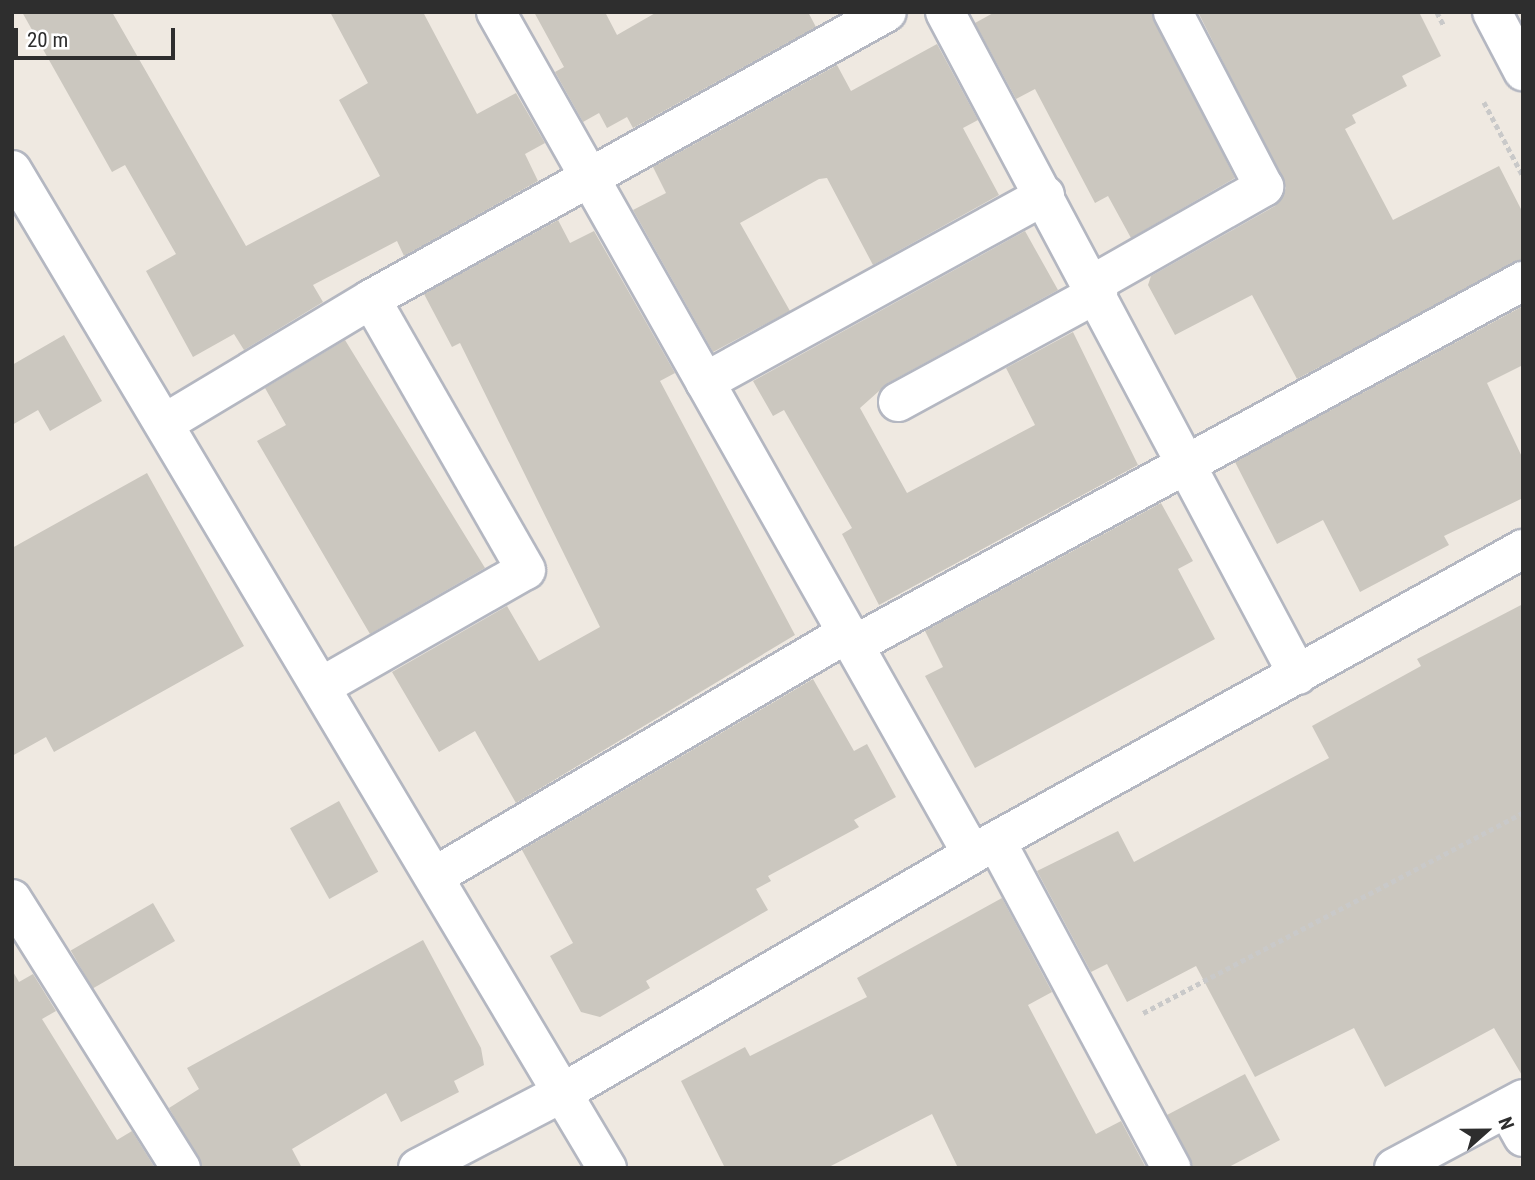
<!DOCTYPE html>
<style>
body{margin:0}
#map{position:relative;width:1535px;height:1180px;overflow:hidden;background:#efe9e1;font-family:"Roboto Condensed",sans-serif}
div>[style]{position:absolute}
.building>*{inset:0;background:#cbc7bf;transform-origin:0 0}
.path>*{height:4.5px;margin-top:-2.25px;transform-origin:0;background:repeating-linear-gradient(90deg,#c9c9c9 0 5px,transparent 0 8.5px)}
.roads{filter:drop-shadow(2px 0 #b4b7c1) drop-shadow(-2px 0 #b4b7c1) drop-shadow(0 2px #b4b7c1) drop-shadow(0 -2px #b4b7c1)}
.minor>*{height:38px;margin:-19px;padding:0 19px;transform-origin:19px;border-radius:19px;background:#fff}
span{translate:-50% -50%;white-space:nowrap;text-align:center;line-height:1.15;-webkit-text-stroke:5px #fff;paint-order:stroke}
.frame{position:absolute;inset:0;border:14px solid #2e2e2e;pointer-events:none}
.north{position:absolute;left:1451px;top:1096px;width:70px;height:70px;-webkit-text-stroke:5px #fff;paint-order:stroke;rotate:69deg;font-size:19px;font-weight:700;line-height:28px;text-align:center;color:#2e2e2e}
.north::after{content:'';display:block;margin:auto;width:24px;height:32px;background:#2e2e2e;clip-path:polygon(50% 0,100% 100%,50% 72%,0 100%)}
.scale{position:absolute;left:14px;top:28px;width:161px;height:32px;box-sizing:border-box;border:4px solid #2e2e2e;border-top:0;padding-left:9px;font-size:21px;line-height:24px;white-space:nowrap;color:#2e2e2e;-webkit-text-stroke:5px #fff;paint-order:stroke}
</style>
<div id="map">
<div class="building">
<i style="clip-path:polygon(22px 12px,112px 12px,246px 246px,380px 176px,339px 100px,368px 83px,330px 12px,423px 12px,477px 114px,516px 93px,545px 143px,525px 154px,538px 181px,404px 256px,397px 241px,313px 285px,323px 302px,244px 350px,234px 334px,193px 357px,146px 271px,176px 254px,125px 165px,112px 172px)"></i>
<i style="clip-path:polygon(534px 12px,605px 12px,617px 35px,657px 12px,808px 12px,816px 27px,633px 128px,627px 117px,607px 128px,599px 113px,583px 122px,555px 72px,564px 67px)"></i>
<i style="clip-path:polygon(995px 12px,1151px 12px,1235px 178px,1131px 238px,1108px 196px,1095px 203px,1035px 89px,1016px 99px,975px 23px)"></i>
<i style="clip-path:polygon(1198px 12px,1419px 12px,1441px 56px,1402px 76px,1407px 86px,1352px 115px,1356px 123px,1345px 129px,1393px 220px,1499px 166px,1523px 213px,1523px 259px,1297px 379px,1252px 295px,1175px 335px,1148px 285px,1151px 276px,1275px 206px,1286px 188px)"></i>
<i style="clip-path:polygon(937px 44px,978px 120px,963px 128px,999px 195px,873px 265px,827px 178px,819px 179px,740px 223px,790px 311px,713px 352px,633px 210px,666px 193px,653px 167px,837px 65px,851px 91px)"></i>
<i style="clip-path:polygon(558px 220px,570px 243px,594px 231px,675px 373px,660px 381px,795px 635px,516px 803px,475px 731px,439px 752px,392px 672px,507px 606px,539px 661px,600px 627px,460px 343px,452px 347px,424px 294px)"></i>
<i style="clip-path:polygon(1025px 231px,1058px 290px,888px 383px,860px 408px,907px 493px,1035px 425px,1006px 368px,1073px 332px,1138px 465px,879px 605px,842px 534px,852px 528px,784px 410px,773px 416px,753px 381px)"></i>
<i style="clip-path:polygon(1523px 306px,1523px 365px,1487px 383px,1523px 459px,1523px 498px,1444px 536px,1449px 545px,1360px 592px,1323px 520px,1277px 544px,1235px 462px)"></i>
<i style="clip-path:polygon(64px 335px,102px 401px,50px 431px,38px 410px,12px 425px,12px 365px)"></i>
<i style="clip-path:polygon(345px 340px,485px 568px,370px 634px,257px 441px,286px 425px,265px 388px)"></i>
<i style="clip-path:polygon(147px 473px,244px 646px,54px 752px,46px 737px,12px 756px,12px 548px)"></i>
<i style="clip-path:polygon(1161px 503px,1193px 561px,1178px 569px,1215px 639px,975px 768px,925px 676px,943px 667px,925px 631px)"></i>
<i style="clip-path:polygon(1523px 604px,1523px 1077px,1494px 1028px,1385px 1087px,1354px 1028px,1255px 1077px,1196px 966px,1127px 1002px,1107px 964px,1091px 972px,1037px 871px,1118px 831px,1134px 862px,1329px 758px,1312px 726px,1421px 666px,1417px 659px)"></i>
<i style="clip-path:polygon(813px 679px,854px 751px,867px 744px,896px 797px,854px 820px,859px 827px,768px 876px,771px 881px,756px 889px,768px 910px,646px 981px,650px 988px,600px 1017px,581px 1012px,550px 956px,573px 943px,522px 850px)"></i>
<i style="left:339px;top:801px;width:81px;height:56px;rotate:61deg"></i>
<i style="clip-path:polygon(1002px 898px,1052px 992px,1028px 1005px,1096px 1134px,1121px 1121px,1146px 1168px,958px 1168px,932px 1114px,827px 1168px,725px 1168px,681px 1081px,745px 1047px,750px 1056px,867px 997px,857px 978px)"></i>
<i style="left:153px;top:903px;width:44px;height:95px;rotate:60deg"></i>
<i style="clip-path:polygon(423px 940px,481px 1048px,484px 1065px,454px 1081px,459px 1092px,401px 1122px,386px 1093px,292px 1149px,302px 1168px,203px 1168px,169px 1108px,199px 1089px,187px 1068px)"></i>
<i style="clip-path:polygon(12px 970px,19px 982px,33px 974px,56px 1011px,42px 1019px,117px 1140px,132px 1131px,155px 1168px,12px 1168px)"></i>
<i style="clip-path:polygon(1245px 1074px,1280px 1140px,1227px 1168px,1193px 1168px,1167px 1115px)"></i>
</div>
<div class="path">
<i style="left:1437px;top:12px;width:16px;rotate:63deg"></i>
<i style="left:1484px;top:102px;width:84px;rotate:62.2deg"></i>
<i style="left:1143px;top:1013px;width:429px;rotate:-27.8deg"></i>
</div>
<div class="roads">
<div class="minor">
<i style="left:496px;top:12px;width:967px;rotate:60.52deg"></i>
<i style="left:945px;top:12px;width:751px;rotate:61.97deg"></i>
<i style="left:1492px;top:12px;width:67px;rotate:62.3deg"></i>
<i style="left:12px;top:170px;width:1162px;rotate:59.2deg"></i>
<i style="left:1093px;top:284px;width:197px;rotate:-29.6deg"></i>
<i style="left:1264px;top:187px;width:197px;rotate:-117.5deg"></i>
<i style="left:705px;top:382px;width:388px;rotate:-28.8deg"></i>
<i style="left:898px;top:402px;width:228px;rotate:-28.6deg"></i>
<i style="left:165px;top:423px;width:240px;rotate:-31deg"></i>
<i style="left:371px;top:299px;width:590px;rotate:-29.08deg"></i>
<i style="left:854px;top:645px;width:762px;rotate:-28.55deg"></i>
<i style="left:324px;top:685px;width:232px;rotate:-29.7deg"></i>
<i style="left:526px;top:570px;width:312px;rotate:-119.8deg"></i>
<i style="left:996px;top:841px;width:371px;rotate:61.8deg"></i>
<i style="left:435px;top:876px;width:479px;rotate:-30.5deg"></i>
<i style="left:12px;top:899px;width:318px;rotate:57.9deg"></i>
<i style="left:1507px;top:1108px;width:33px;rotate:61deg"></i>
<i style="left:418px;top:1168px;width:162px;rotate:-27.5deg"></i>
<i style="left:562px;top:1093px;width:475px;rotate:-30.2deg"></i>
<i style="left:972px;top:854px;width:630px;rotate:-28.97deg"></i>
<i style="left:1394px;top:1168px;width:146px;rotate:-28.1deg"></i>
</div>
</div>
<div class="frame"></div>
<div class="north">N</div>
<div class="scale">20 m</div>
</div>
